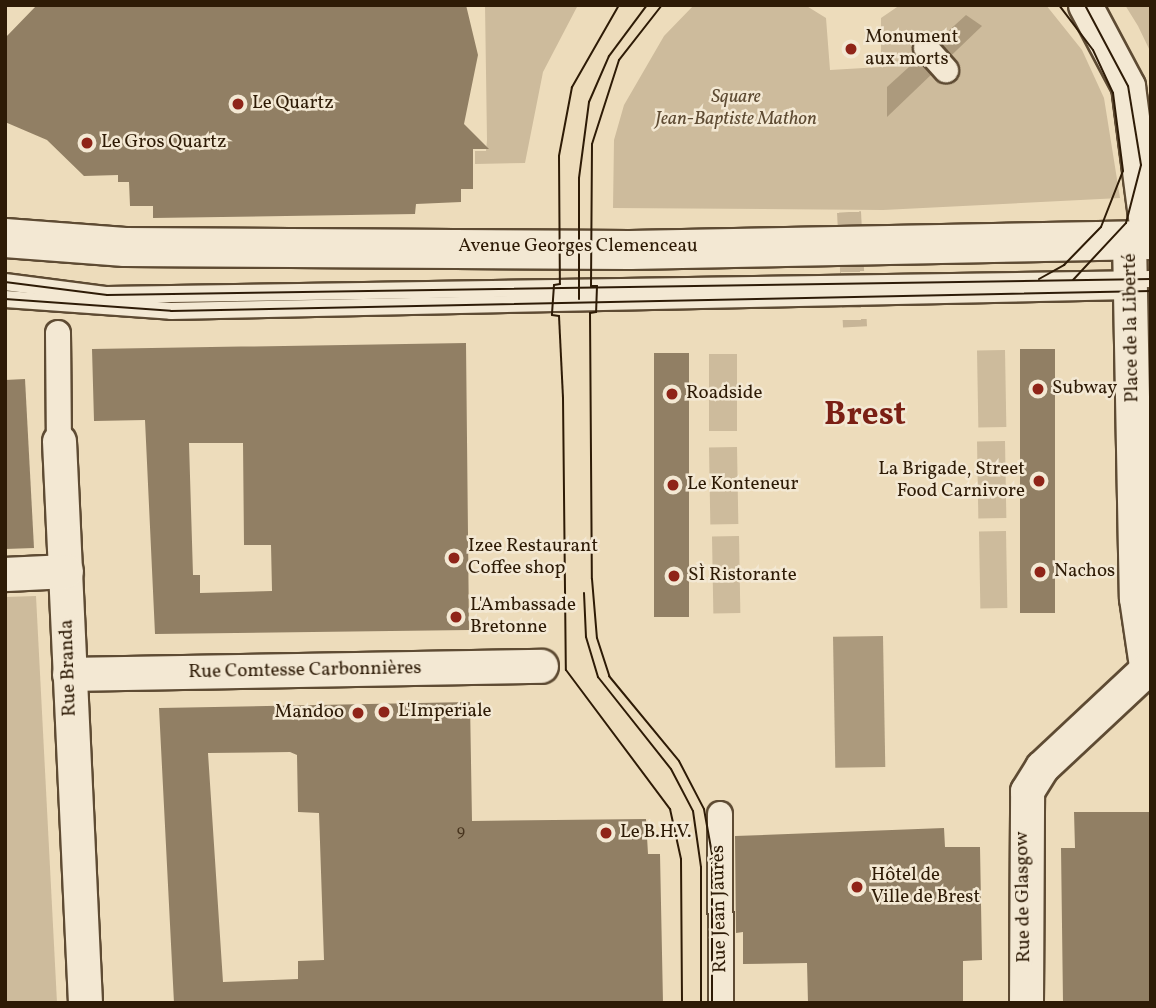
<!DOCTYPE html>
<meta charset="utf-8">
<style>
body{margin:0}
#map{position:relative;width:1156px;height:1008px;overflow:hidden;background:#eddcbb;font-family:Vollkorn,serif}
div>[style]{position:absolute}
.green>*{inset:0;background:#cdbb9c;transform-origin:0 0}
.water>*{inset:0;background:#ac9a7d;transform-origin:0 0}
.building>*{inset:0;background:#917f64;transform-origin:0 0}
.pedestrian-tunnel>*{height:24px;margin-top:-12px;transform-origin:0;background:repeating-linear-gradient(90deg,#c7b597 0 24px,transparent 0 36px)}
.roads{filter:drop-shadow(2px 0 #5e4b33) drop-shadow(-2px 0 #5e4b33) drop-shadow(0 2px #5e4b33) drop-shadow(0 -2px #5e4b33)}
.service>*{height:16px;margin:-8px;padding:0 8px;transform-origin:8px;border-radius:8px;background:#f3e8d3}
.pedestrian>*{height:24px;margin:-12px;padding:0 12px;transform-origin:12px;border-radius:12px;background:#f3e8d3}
.minor>*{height:33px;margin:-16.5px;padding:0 16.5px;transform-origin:16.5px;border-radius:16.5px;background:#f3e8d3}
.secondary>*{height:38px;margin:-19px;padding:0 19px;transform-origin:19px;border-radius:19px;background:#f3e8d3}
.tram>*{height:2px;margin:-1px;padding:0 1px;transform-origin:1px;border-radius:1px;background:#2e1b06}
.dots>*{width:19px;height:19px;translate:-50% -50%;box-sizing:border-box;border:4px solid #f3e8d3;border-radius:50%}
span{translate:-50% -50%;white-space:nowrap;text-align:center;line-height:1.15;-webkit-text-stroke:5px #f3e8d3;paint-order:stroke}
.number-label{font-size:16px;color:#47341e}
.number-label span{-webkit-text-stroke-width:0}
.poi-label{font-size:19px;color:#2e1b06}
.left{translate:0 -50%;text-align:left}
.right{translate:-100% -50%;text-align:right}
.park-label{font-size:19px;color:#5e4b33;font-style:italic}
.street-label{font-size:19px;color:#2e1b06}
.town-label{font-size:33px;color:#7a1f14;font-weight:700}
.frame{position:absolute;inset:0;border:7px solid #2e1b06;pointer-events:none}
</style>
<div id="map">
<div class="green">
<i style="clip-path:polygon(485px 5px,578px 5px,543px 72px,525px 163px,475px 164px,475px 151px,486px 151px,487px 140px)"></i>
<i style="clip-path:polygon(694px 5px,805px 5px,826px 18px,830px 70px,881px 67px,881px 18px,900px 5px,1046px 5px,1082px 50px,1104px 98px,1120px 198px,883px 210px,613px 208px,614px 140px,624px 105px,664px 36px)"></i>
<i style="clip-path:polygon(1125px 5px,1151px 5px,1151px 53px,1138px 26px)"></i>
<i style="left:1005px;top:350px;width:77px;height:28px;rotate:89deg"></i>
<i style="left:709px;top:354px;width:28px;height:77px"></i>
<i style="left:1005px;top:441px;width:77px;height:28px;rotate:89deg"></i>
<i style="left:737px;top:447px;width:77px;height:28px;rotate:89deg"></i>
<i style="left:1006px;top:531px;width:77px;height:27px;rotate:89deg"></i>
<i style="left:739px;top:536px;width:77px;height:27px;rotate:89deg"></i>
<i style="clip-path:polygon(36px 596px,57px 1003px,5px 1003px,5px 597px)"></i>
</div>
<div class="water">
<i style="clip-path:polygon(966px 15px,982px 26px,887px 117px,887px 87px)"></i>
<i style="left:883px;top:636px;width:131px;height:50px;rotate:89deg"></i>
</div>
<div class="building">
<i style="clip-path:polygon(37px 5px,466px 5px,478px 55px,464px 124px,489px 149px,473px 149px,473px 189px,461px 189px,461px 202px,416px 204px,415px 214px,153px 218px,153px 206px,130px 206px,129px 182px,118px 182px,118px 175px,84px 176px,47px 140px,5px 122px,5px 38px)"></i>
<i style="clip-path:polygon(evenodd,466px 343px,469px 630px,155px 634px,145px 420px,94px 421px,92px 349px,466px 343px,189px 443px,243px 443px,244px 545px,271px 545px,272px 591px,200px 593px,200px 575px,193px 575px,189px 443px)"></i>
<i style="left:1020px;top:349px;width:35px;height:264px"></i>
<i style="left:654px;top:353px;width:35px;height:264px"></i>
<i style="clip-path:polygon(25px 379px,34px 548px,5px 549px,5px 380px)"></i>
<i style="clip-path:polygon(evenodd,470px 702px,472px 821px,646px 819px,648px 854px,660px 854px,663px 1003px,174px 1003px,159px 708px,470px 702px,290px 752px,297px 755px,298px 812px,319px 813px,324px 960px,298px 961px,298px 979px,223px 982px,208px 753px,290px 752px)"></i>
<i style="clip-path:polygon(1074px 812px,1151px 812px,1151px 1003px,1063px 1003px,1061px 848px,1075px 848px)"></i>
<i style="clip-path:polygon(944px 828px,945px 847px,980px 847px,982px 960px,963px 961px,963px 1003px,808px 1003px,807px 963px,743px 964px,743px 932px,736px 933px,735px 836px)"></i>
</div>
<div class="pedestrian-tunnel">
<i style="left:849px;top:212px;width:115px;rotate:87deg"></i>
</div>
<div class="roads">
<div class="service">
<i style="left:5px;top:282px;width:103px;rotate:7.3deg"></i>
<i style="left:107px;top:295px;width:1044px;rotate:-0.88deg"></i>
<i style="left:5px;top:299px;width:166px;rotate:4.1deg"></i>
<i style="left:171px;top:311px;width:960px;rotate:-1.19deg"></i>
</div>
<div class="pedestrian">
<i style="left:926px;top:48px;width:30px;rotate:48deg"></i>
<i style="left:58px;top:333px;width:108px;rotate:89.5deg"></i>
<i style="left:720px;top:814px;width:189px;rotate:89.7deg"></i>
</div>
<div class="minor">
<i style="left:1085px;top:5px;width:92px;rotate:62deg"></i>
<i style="left:1128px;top:86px;width:155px;rotate:82.6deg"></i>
<i style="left:1129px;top:240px;width:358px;rotate:88.9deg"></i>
<i style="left:1136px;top:598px;width:69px;rotate:81.6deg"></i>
<i style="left:59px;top:441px;width:563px;rotate:87.35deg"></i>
<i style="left:5px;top:574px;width:61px;rotate:-2.8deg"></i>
<i style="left:69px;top:674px;width:472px;rotate:-1deg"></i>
<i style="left:1026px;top:1003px;width:212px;rotate:-89.7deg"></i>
<i style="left:1027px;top:791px;width:28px;rotate:-58deg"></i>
<i style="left:1042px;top:767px;width:149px;rotate:-43.1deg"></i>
</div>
<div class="secondary">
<i style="left:5px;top:238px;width:120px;rotate:4.3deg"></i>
<i style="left:125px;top:247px;width:505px;rotate:0.34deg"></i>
<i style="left:630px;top:250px;width:521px;rotate:-1.1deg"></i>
</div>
</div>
<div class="tram">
<i style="left:619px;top:5px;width:95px;rotate:119.8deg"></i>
<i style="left:572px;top:87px;width:70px;rotate:100.7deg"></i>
<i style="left:559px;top:156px;width:128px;rotate:89.6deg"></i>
<i style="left:560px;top:284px;width:6px;rotate:171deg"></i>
<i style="left:554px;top:285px;width:30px;rotate:94deg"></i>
<i style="left:552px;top:315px;width:7px;rotate:8deg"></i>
<i style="left:559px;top:316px;width:82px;rotate:87.2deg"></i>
<i style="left:563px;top:398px;width:272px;rotate:89.4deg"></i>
<i style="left:566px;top:670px;width:174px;rotate:53.2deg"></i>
<i style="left:670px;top:809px;width:51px;rotate:77.6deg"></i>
<i style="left:681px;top:859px;width:144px;rotate:89.6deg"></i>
<i style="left:662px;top:5px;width:70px;rotate:128deg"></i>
<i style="left:619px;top:60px;width:88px;rotate:107.8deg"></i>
<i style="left:592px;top:144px;width:142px;rotate:90.4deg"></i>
<i style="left:591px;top:286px;width:6px"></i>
<i style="left:597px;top:286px;width:26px;rotate:92deg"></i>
<i style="left:596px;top:312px;width:6px;rotate:171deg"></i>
<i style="left:590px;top:313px;width:266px;rotate:89.6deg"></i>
<i style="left:592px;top:579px;width:59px;rotate:85.2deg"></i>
<i style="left:597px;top:638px;width:40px;rotate:72deg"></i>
<i style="left:609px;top:676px;width:110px;rotate:50.5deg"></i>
<i style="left:679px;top:761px;width:54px;rotate:62.5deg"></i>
<i style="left:704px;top:809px;width:46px;rotate:79.9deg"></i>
<i style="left:712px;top:854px;width:149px;rotate:90deg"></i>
<i style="left:1039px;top:279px;width:29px;rotate:-29deg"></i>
<i style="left:1064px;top:265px;width:53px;rotate:-45.8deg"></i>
<i style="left:1101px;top:227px;width:60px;rotate:-68.6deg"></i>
<i style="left:1123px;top:171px;width:79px;rotate:-97.3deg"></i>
<i style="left:1113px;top:93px;width:47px;rotate:-114.9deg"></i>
<i style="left:1093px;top:50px;width:56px;rotate:-127.1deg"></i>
<i style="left:1073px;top:280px;width:78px;rotate:-47.1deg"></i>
<i style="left:1126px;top:223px;width:60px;rotate:-75.5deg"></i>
<i style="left:1141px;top:165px;width:80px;rotate:-99.3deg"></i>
<i style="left:1128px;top:86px;width:92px;rotate:-118deg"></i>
<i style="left:5px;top:282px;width:103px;rotate:7.3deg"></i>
<i style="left:107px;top:295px;width:1044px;rotate:-0.88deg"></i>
<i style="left:5px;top:299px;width:166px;rotate:4.1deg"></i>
<i style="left:171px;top:311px;width:980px;rotate:-1.17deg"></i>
<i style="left:579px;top:299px;width:121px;rotate:-90deg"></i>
<i style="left:579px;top:178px;width:77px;rotate:-82.5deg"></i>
<i style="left:589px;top:102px;width:50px;rotate:-66.5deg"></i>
<i style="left:609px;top:56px;width:64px;rotate:-53.3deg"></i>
<i style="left:584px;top:593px;width:44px;rotate:87.4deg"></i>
<i style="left:586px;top:637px;width:42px;rotate:73.3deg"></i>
<i style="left:598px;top:677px;width:117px;rotate:51.6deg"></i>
<i style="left:671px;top:769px;width:47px;rotate:62.4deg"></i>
<i style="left:693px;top:811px;width:57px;rotate:81.9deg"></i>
<i style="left:701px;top:867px;width:136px;rotate:90deg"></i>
</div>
<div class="dots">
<i style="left:851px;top:49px;background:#8f2418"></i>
<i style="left:238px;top:104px;background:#8f2418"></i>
<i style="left:87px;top:143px;background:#8f2418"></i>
<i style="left:1038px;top:389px;background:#8f2418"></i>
<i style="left:672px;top:394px;background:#8f2418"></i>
<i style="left:1039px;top:481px;background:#8f2418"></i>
<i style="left:673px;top:485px;background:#8f2418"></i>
<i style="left:454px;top:558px;background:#8f2418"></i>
<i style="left:1040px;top:572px;background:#8f2418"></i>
<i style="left:674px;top:576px;background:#8f2418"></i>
<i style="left:456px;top:617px;background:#8f2418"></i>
<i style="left:384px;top:712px;background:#8f2418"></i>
<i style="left:358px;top:713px;background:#8f2418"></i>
<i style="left:606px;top:833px;background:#8f2418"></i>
<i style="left:857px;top:887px;background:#8f2418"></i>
</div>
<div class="number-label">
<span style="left:461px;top:832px">9</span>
</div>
<div class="poi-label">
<span class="left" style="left:865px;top:49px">Monument<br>aux morts</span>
<span class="left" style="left:252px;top:104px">Le Quartz</span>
<span class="left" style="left:101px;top:143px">Le Gros Quartz</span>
<span class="left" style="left:1052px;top:389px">Subway</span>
<span class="left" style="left:686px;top:394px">Roadside</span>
<span class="right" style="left:1025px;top:481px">La Brigade, Street<br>Food Carnivore</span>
<span class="left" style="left:687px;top:485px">Le Konteneur</span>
<span class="left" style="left:468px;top:558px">Izee Restaurant<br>Coffee shop</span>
<span class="left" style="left:1054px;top:572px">Nachos</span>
<span class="left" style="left:688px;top:576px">SÌ Ristorante</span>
<span class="left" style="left:470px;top:617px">L'Ambassade<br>Bretonne</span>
<span class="left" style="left:398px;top:712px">L'Imperiale</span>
<span class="right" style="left:344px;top:713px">Mandoo</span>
<span class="left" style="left:620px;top:833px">Le B.H.V.</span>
<span class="left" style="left:871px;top:887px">Hôtel de<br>Ville de Brest</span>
</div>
<div class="park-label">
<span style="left:736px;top:109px">Square<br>Jean-Baptiste Mathon</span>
</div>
<div class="street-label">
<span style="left:578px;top:247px">Avenue Georges Clemenceau</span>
<span style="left:1132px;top:328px;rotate:-91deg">Place de la Liberté</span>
<span style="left:69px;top:668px;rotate:-92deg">Rue Branda</span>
<span style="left:305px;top:671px;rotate:-1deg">Rue Comtesse Carbonnières</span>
<span style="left:1024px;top:897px;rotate:-91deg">Rue de Glasgow</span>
<span style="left:720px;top:909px;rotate:-91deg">Rue Jean Jaurès</span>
</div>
<div class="town-label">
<span style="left:865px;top:417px">Brest</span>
</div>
<div class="frame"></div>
</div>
